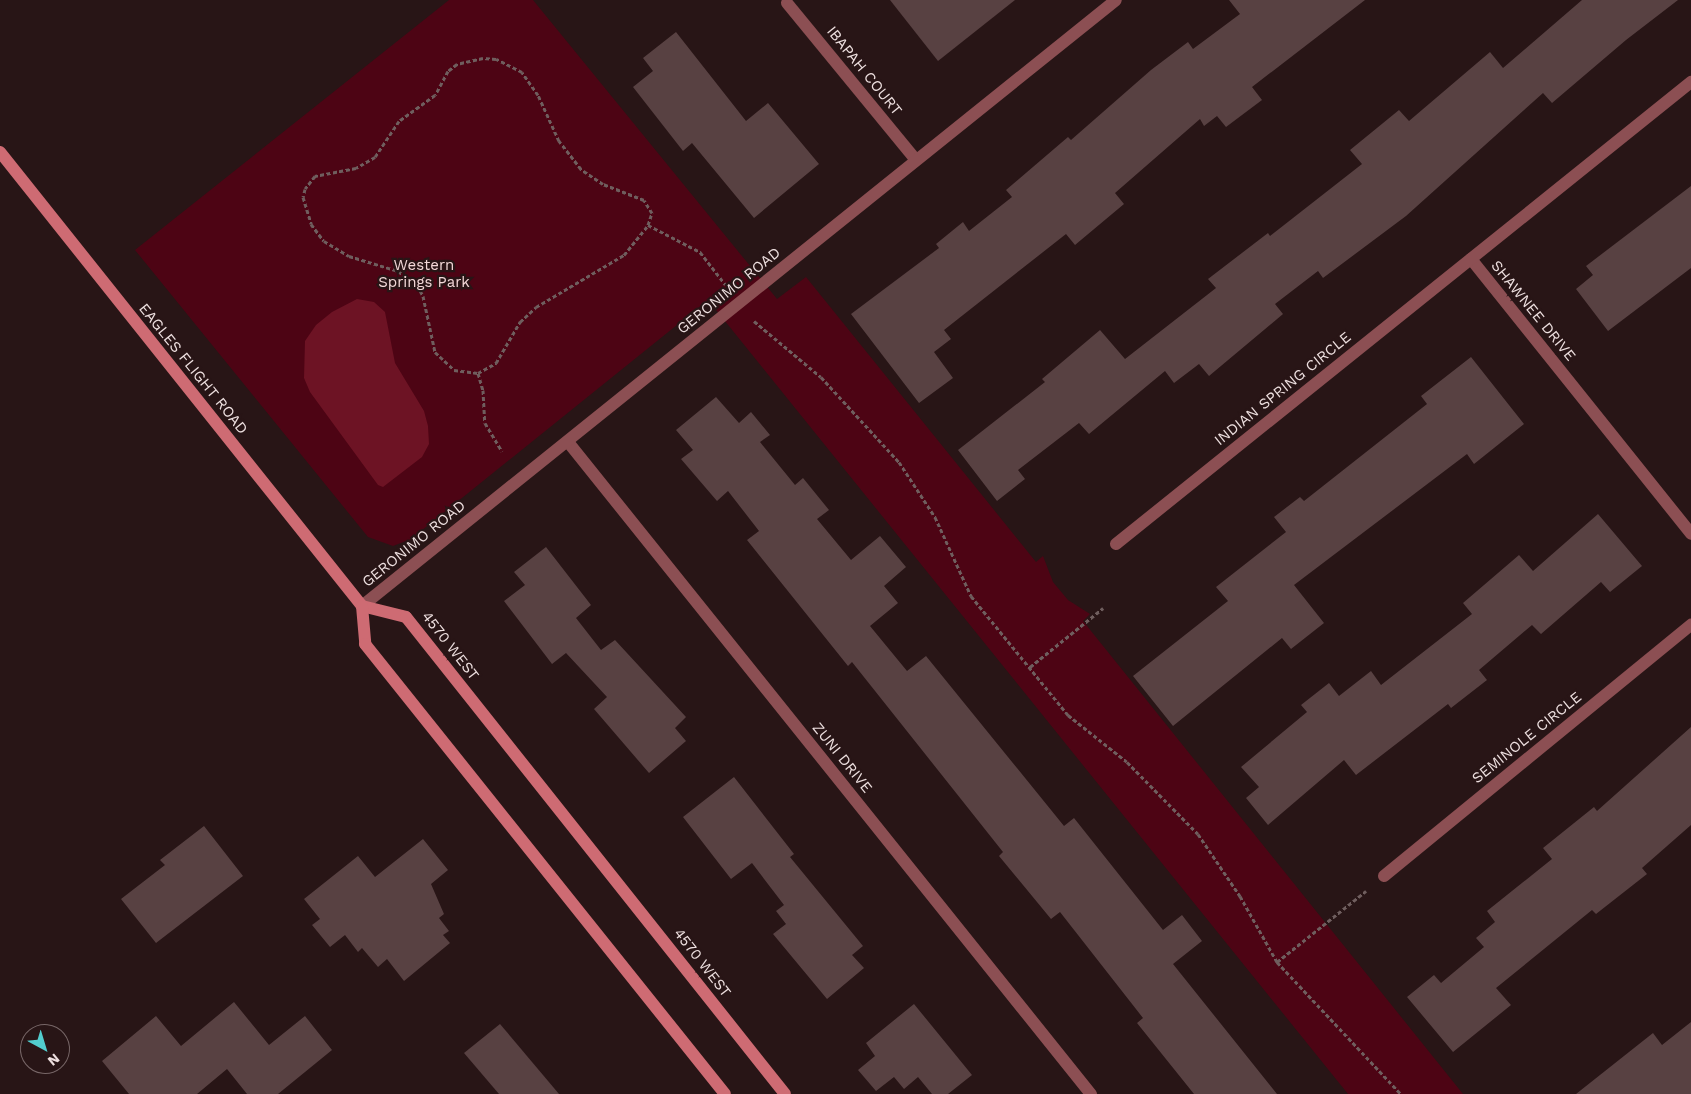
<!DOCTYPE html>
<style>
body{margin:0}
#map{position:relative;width:1691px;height:1094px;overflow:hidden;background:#281516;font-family:"Work Sans",sans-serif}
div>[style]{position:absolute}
.green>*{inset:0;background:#4d0414}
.water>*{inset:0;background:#6d1324}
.building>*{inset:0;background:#584142}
.path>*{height:3px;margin-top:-1.5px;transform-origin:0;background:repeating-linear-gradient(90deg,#6f5e5e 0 4px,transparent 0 6.5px)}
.minor>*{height:12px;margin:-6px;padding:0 6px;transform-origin:6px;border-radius:6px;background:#8c4f53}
.secondary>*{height:12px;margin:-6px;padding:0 6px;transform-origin:6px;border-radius:6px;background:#ce6b73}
span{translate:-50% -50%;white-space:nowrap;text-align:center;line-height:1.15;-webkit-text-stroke:4.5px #281516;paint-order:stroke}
.street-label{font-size:15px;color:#eee0e0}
.park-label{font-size:15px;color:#f3d8d8}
.north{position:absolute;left:20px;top:1024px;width:50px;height:50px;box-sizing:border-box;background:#281516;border:1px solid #776667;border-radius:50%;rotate:141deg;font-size:14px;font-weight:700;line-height:20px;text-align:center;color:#eee0e0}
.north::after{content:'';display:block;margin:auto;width:18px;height:22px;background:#52cdce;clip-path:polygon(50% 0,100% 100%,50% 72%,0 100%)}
</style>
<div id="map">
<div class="green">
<i style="clip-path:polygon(449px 0,533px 0,777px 299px,806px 277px,1036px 562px,1043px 556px,1053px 582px,1068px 600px,1090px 614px,1083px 621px,1463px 1094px,1348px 1094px,708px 300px,411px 539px,393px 546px,368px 537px,135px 250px)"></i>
</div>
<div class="water">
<i style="clip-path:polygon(357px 299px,374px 302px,385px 312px,395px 363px,424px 411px,428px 426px,429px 444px,422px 457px,383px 487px,378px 485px,310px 392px,304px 378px,305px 341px,316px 325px,332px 312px)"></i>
</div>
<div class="building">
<i style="clip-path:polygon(890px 0,1015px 0,938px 61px)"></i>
<i style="clip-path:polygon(1229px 0,1365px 0,1252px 87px,1262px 100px,1226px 127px,1217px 116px,1204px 126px,1200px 119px,1115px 193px,1124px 204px,1075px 245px,1066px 234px,944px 330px,951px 339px,934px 352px,953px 378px,919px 403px,851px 314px,939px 248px,936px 244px,963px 222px,969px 231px,1012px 197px,1006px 190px,1068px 137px,1071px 140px,1151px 70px,1188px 42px,1193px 49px,1240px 14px)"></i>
<i style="clip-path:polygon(1582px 0,1678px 0,1626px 40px,1552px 103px,1543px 93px,1406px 216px,1323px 278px,1318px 271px,1275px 304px,1283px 314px,1209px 376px,1199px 364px,1174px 383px,1165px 371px,1089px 434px,1079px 423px,1018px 470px,1025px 479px,997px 501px,958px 450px,1045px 382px,1042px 379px,1100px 330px,1125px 359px,1216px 288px,1208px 279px,1268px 233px,1270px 236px,1362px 164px,1350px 150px,1399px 110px,1409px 121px,1490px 52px,1503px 68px)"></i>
<i style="clip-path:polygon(676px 32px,746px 121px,768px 103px,819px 164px,754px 218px,692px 143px,683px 151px,633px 87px,653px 71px,643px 58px)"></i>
<i style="clip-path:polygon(1691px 186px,1691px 268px,1608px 331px,1576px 289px,1593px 275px,1586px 266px)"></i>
<i style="clip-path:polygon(1471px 357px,1524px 424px,1474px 464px,1467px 454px,1294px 585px,1324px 623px,1291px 649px,1282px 638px,1173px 726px,1133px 676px,1228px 601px,1216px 587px,1286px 532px,1274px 517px,1300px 497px,1304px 501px,1427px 404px,1421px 396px)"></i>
<i style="clip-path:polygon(716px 397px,739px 423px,751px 412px,770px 435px,760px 442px,795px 485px,803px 478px,829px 510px,817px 519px,851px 560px,880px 536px,906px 567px,884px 586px,898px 603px,870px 626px,907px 671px,926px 656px,1064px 826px,1074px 818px,1163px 930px,1182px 915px,1202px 941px,1173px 964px,1277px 1094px,1194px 1094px,1137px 1023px,1143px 1018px,1060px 912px,1051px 919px,999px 856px,1003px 852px,852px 662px,848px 666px,747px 540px,759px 531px,728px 491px,717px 501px,681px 459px,693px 450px,676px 430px)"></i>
<i style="clip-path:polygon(1598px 514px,1642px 566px,1610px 592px,1601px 582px,1541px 634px,1532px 625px,1479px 670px,1487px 680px,1451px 708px,1448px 704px,1356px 775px,1344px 760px,1268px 825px,1246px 798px,1259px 787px,1241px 767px,1307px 712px,1301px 705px,1329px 683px,1339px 696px,1371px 671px,1381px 685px,1472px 614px,1463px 603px,1519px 555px,1533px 571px)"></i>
<i style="clip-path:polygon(546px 547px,591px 605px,576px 618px,601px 650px,615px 640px,686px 717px,675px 728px,686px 741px,649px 773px,594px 709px,607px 697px,566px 653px,552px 664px,504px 601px,525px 585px,514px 572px)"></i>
<i style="clip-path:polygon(1691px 727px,1691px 825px,1642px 868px,1647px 874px,1596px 914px,1592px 910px,1496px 988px,1511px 1005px,1453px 1052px,1407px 997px,1434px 975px,1441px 983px,1484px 947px,1476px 938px,1495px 922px,1487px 911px,1552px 859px,1543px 848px,1594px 807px,1597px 811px)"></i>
<i style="clip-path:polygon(734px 777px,794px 854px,790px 857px,863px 946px,852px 955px,864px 968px,827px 999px,773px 934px,786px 924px,776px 911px,784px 905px,752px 863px,731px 879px,683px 817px)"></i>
<i style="clip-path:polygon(204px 826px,243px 876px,156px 943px,121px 899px,165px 865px,160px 860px)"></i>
<i style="clip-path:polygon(423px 839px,448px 870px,431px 884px,444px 914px,439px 918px,449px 931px,443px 935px,450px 943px,404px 981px,387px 959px,378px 967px,362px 948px,358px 952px,345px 935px,330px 947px,312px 925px,320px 919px,304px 899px,358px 856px,375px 877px)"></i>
<i style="clip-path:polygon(234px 1002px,269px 1045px,305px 1016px,332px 1050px,278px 1094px,247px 1094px,227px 1069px,197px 1094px,129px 1094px,102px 1061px,156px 1016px,181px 1046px)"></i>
<i style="clip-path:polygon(914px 1004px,972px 1075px,948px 1094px,932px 1094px,918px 1077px,904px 1089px,894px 1077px,876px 1091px,858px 1070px,875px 1056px,866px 1043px)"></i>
<i style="clip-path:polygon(1691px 1022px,1691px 1094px,1576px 1094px,1653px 1033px,1662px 1045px)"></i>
<i style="clip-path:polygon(500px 1024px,559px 1094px,499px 1094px,464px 1053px)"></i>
</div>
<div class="path">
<i style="left:648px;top:225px;width:59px;rotate:27.4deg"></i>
<i style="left:700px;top:252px;width:41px;rotate:52deg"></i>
<i style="left:754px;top:321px;width:87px;rotate:39.9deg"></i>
<i style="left:821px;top:377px;width:115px;rotate:47.5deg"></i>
<i style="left:899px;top:462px;width:66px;rotate:56.8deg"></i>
<i style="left:935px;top:517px;width:87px;rotate:65.5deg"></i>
<i style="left:971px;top:596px;width:154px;rotate:50.8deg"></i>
<i style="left:1068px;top:715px;width:75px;rotate:38.5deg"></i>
<i style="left:1127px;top:762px;width:101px;rotate:45.4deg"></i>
<i style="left:1198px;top:834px;width:75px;rotate:55.9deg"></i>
<i style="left:1240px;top:896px;width:76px;rotate:60.7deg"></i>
<i style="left:1277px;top:962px;width:181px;rotate:46.8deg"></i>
<i style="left:478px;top:373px;width:21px;rotate:-29deg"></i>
<i style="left:496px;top:363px;width:48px;rotate:-59.7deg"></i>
<i style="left:520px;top:322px;width:22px;rotate:-43deg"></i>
<i style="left:536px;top:307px;width:102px;rotate:-30.6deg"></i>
<i style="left:624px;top:255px;width:38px;rotate:-51deg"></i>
<i style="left:648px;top:225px;width:13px;rotate:-72deg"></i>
<i style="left:652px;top:213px;width:15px;rotate:-122deg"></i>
<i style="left:644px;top:200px;width:44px;rotate:-158.7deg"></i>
<i style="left:603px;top:184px;width:27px;rotate:-146deg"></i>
<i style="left:581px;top:169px;width:36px;rotate:-128deg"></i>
<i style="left:559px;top:141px;width:51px;rotate:-114.5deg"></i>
<i style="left:538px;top:95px;width:28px;rotate:-125deg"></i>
<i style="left:522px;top:72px;width:29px;rotate:-153deg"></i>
<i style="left:496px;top:59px;width:13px;rotate:-176deg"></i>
<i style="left:483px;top:58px;width:27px;rotate:167deg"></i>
<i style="left:457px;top:64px;width:11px;rotate:142deg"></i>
<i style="left:448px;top:71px;width:27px;rotate:118deg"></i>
<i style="left:435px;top:95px;width:44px;rotate:144.2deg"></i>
<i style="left:399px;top:121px;width:43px;rotate:123.7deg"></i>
<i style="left:375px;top:157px;width:22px;rotate:150deg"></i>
<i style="left:356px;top:168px;width:42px;rotate:169deg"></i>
<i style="left:315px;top:176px;width:16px;rotate:128deg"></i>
<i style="left:305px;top:189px;width:8px;rotate:104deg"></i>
<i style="left:303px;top:197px;width:28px;rotate:73deg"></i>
<i style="left:311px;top:224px;width:21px;rotate:53deg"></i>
<i style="left:324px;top:241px;width:29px;rotate:31deg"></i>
<i style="left:349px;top:256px;width:51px;rotate:17deg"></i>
<i style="left:398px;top:271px;width:24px;rotate:36deg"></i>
<i style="left:417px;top:285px;width:13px;rotate:61deg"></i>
<i style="left:423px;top:296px;width:57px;rotate:77.9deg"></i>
<i style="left:435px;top:352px;width:26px;rotate:43deg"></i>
<i style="left:454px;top:370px;width:24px;rotate:7deg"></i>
<i style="left:478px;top:373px;width:18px;rotate:74deg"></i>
<i style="left:483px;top:390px;width:33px;rotate:87deg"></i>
<i style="left:485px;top:423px;width:33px;rotate:59deg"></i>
<i style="left:1030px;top:667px;width:94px;rotate:-38.9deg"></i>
<i style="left:1277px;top:962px;width:114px;rotate:-38.6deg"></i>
</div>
<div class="minor">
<i style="left:787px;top:3px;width:203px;rotate:50.6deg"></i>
<i style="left:1471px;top:259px;width:352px;rotate:51.3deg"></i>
<i style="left:568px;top:442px;width:836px;rotate:51.27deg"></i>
<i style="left:1116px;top:544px;width:738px;rotate:-38.78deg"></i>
<i style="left:362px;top:606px;width:967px;rotate:-38.79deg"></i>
<i style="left:1384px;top:876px;width:397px;rotate:-39.3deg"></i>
</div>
<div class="secondary">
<i style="left:0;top:152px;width:581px;rotate:51.43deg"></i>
<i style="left:362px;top:606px;width:45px;rotate:14deg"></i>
<i style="left:406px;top:617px;width:609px;rotate:51.53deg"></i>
<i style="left:362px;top:606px;width:38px;rotate:85deg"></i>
<i style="left:365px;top:644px;width:576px;rotate:51.34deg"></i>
</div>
<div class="street-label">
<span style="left:864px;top:71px;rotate:51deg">IBAPAH COURT</span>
<span style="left:729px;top:291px;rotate:-39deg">GERONIMO ROAD</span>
<span style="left:1533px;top:311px;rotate:51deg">SHAWNEE DRIVE</span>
<span style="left:193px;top:369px;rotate:51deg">EAGLES FLIGHT ROAD</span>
<span style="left:1283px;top:389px;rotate:-39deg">INDIAN SPRING CIRCLE</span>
<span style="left:414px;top:544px;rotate:-39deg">GERONIMO ROAD</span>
<span style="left:450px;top:646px;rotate:52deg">4570 WEST</span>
<span style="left:1527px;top:738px;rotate:-39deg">SEMINOLE CIRCLE</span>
<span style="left:842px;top:758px;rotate:51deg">ZUNI DRIVE</span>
<span style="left:702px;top:963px;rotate:52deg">4570 WEST</span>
</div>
<div class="park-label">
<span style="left:424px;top:274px">Western<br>Springs Park</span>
</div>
<div class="north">N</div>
</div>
